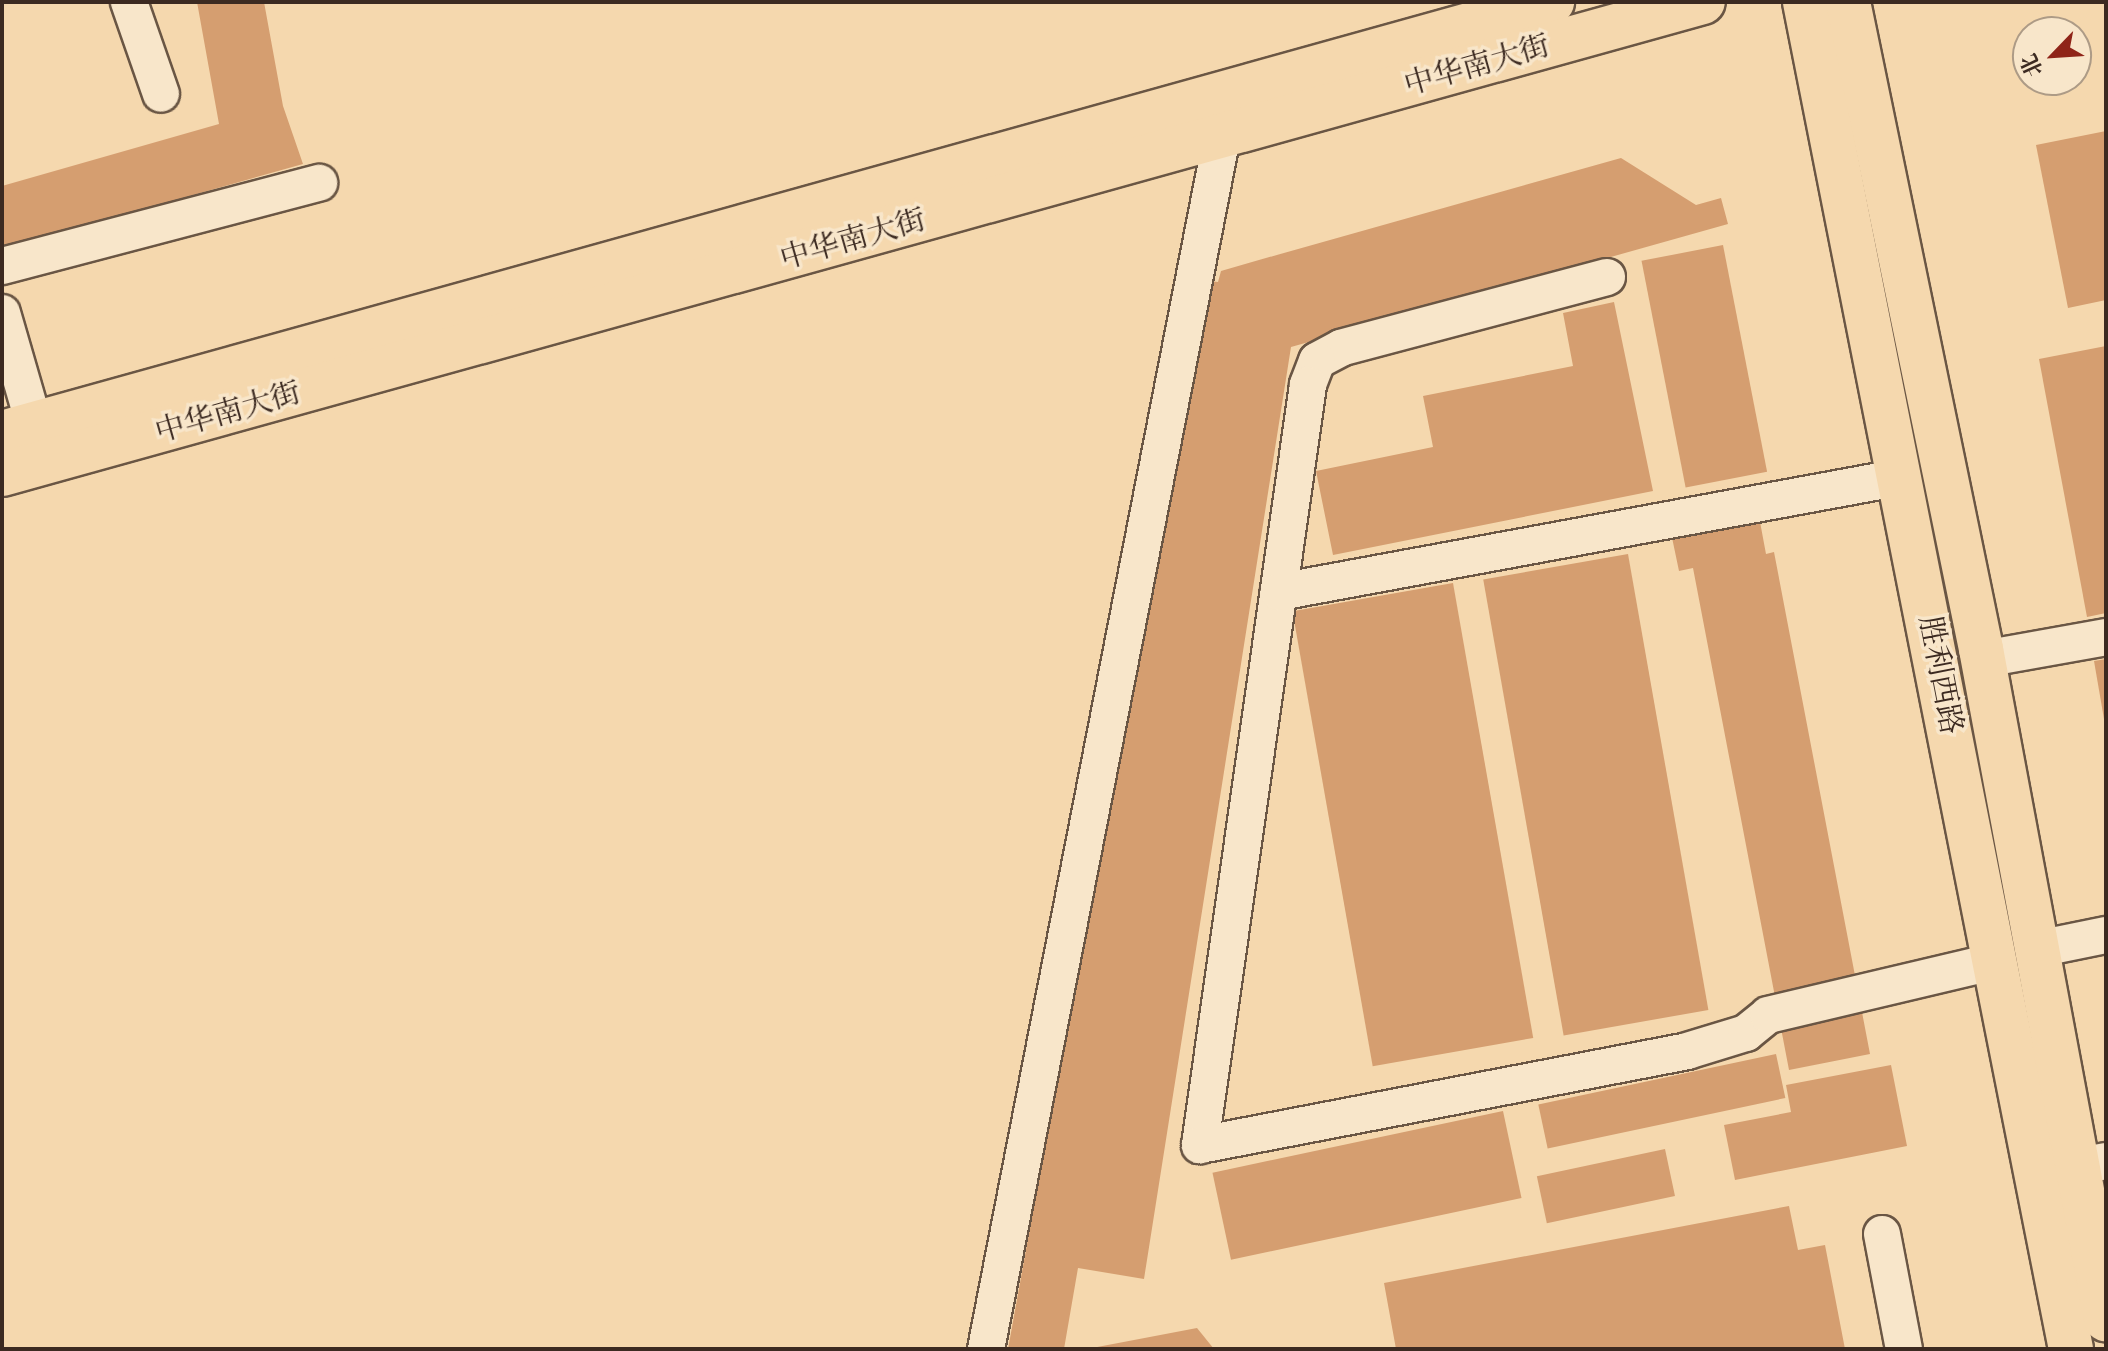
<!DOCTYPE html>
<meta charset="utf-8">
<style>
body{margin:0}
#map{position:relative;width:2108px;height:1351px;overflow:hidden;background:#f5d8ae;font-family:"IM FELL Great Primer","Noto Serif SC",serif}
div>[style]{position:absolute}
.building>*{inset:0;background:#d59e70;transform-origin:0 0}
.roads{filter:drop-shadow(2px 0 #6a5644) drop-shadow(-2px 0 #6a5644) drop-shadow(0 2px #6a5644) drop-shadow(0 -2px #6a5644)}
.minor>*{height:36px;margin:-18px;padding:0 18px;transform-origin:18px;border-radius:18px;background:#f8e6ca}
.major>*{height:44px;margin:-22px;padding:0 22px;transform-origin:22px;border-radius:22px;background:#f5d8ae}
span{translate:-50% -50%;white-space:nowrap;text-align:center;line-height:1.15;-webkit-text-stroke:7px #f8e6ca;paint-order:stroke}
.street-label{font-size:30px;color:#3c2a21}
.frame{position:absolute;inset:0;border:4px solid #3c2a21;pointer-events:none}
.north{position:absolute;left:2012px;top:16px;width:80px;height:80px;box-sizing:border-box;background:#f8e6ca;border:2px solid #ad9b86;border-radius:50%;rotate:245deg;font-size:22px;font-weight:700;line-height:32px;text-align:center;color:#3c2a21}
.north::after{content:'';display:block;margin:auto;width:28px;height:36px;background:#8f2418;clip-path:polygon(50% 0,100% 100%,50% 72%,0 100%)}
</style>
<div id="map">
<div class="building">
<i style="clip-path:polygon(197px 2px,264px 2px,283px 106px,303px 164px,2px 249px,2px 186px,219px 124px)"></i>
<i style="clip-path:polygon(2106px 131px,2106px 300px,2068px 308px,2036px 145px)"></i>
<i style="clip-path:polygon(1621px 158px,1696px 205px,1721px 198px,1728px 224px,1291px 347px,1144px 1279px,1078px 1268px,1064px 1349px,1008px 1349px,1202px 280px,1218px 282px,1221px 271px,1252px 262px)"></i>
<i style="left:1723px;top:245px;width:231px;height:83px;rotate:79deg"></i>
<i style="clip-path:polygon(1614px 302px,1653px 491px,1333px 555px,1316px 471px,1433px 447px,1423px 396px,1573px 366px,1563px 313px)"></i>
<i style="clip-path:polygon(2106px 346px,2106px 613px,2087px 617px,2039px 359px)"></i>
<i style="clip-path:polygon(1758px 511px,1766px 554px,1774px 552px,1870px 1054px,1789px 1070px,1693px 568px,1679px 571px,1670px 528px)"></i>
<i style="left:1628px;top:554px;width:463px;height:147px;rotate:80deg"></i>
<i style="left:1453px;top:583px;width:462px;height:163px;rotate:80deg"></i>
<i style="clip-path:polygon(2106px 659px,2106px 719px,2104px 719px,2094px 661px)"></i>
<i style="left:1776px;top:1054px;width:45px;height:243px;rotate:78deg"></i>
<i style="clip-path:polygon(1891px 1065px,1907px 1146px,1735px 1180px,1724px 1125px,1791px 1112px,1786px 1085px)"></i>
<i style="left:1503px;top:1111px;width:89px;height:297px;rotate:78deg"></i>
<i style="left:1665px;top:1149px;width:48px;height:131px;rotate:78deg"></i>
<i style="clip-path:polygon(1789px 1206px,1798px 1250px,1825px 1245px,1845px 1349px,1396px 1349px,1384px 1283px)"></i>
<i style="clip-path:polygon(1197px 1328px,1214px 1349px,1092px 1349px,1092px 1348px)"></i>
</div>
<div class="roads">
<div class="minor">
<i style="left:129px;top:2px;width:97px;rotate:70.8deg"></i>
<i style="left:2px;top:266px;width:328px;rotate:-14.7deg"></i>
<i style="left:1607px;top:277px;width:275px;rotate:165.1deg"></i>
<i style="left:1341px;top:348px;width:27px;rotate:152deg"></i>
<i style="left:1317px;top:361px;width:26px;rotate:111deg"></i>
<i style="left:1308px;top:385px;width:768px;rotate:98.09deg"></i>
<i style="left:1200px;top:1145px;width:496px;rotate:-10.9deg"></i>
<i style="left:1687px;top:1051px;width:62px;rotate:-17deg"></i>
<i style="left:1746px;top:1033px;width:28px;rotate:-39deg"></i>
<i style="left:1768px;top:1015px;width:235px;rotate:-13.3deg"></i>
<i style="left:2px;top:313px;width:116px;rotate:73.9deg"></i>
<i style="left:1279px;top:592px;width:633px;rotate:-10.47deg"></i>
<i style="left:1983px;top:659px;width:125px;rotate:-10.1deg"></i>
<i style="left:2037px;top:949px;width:70px;rotate:-11.5deg"></i>
<i style="left:2078px;top:1166px;width:28px;rotate:-10deg"></i>
<i style="left:1882px;top:1234px;width:117px;rotate:79.2deg"></i>
<i style="left:986px;top:1349px;width:1236px;rotate:-78.99deg"></i>
</div>
<div class="major">
<i style="left:1805px;top:2px;width:1373px;rotate:78.83deg"></i>
<i style="left:1848px;top:2px;width:661px;rotate:78.38deg"></i>
<i style="left:1981px;top:649px;width:682px;rotate:79.43deg"></i>
<i style="left:2px;top:433px;width:1609px;rotate:-15.54deg"></i>
<i style="left:2px;top:474px;width:1765px;rotate:-15.51deg"></i>
</div>
</div>
<div class="street-label">
<span style="left:1477px;top:65px;rotate:-16deg">中华南大街</span>
<span style="left:853px;top:239px;rotate:-16deg">中华南大街</span>
<span style="left:228px;top:412px;rotate:-16deg">中华南大街</span>
<span style="left:1941px;top:675px;rotate:79deg">胜利西路</span>
</div>
<div class="frame"></div>
<div class="north">北</div>
</div>
